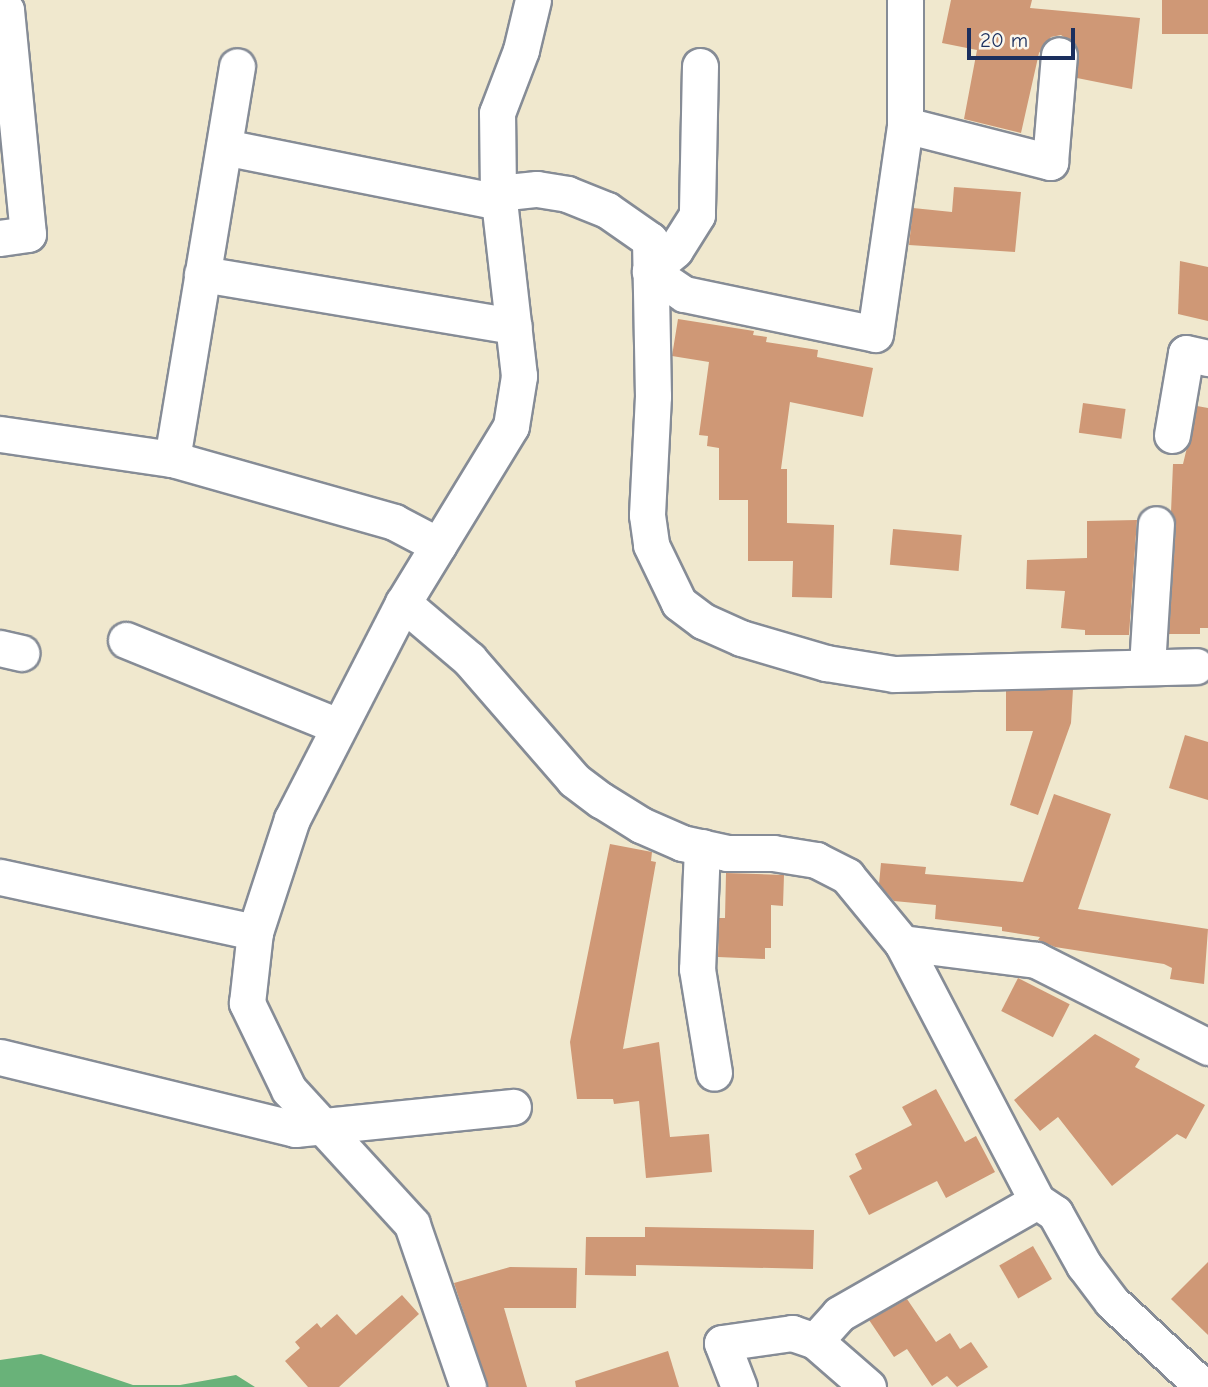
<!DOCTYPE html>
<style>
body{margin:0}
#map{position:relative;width:1208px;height:1387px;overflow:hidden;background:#f0e8ce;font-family:"Comic Neue",sans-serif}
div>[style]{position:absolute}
.forest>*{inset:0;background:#69b279}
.building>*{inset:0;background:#cf9876;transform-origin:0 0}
.roads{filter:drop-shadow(2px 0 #868c96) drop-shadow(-2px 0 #868c96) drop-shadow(0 2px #868c96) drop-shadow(0 -2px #868c96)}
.street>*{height:35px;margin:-17.5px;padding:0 17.5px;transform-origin:17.5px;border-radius:17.5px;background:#fff}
span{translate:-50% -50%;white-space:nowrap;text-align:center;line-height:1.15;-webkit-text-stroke:7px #fbf7ec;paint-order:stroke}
.scale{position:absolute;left:967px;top:28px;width:108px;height:32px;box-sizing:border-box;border:4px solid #1b2f5e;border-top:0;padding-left:9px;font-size:21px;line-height:24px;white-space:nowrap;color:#1b2f5e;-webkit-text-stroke:5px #fbf7ec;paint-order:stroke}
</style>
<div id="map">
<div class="forest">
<i style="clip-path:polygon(41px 1354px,133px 1385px,180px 1385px,236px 1375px,255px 1387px,0 1387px,0 1360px)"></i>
</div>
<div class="building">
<i style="clip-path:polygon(951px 0,1032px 0,1030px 8px,1140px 18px,1132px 89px,1077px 78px,1077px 46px,1061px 35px,1051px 37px,1039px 53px,1021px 133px,964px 119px,977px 50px,942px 43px)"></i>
<i style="left:1162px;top:0;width:46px;height:34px"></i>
<i style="clip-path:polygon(954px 187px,1021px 192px,1015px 252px,909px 245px,913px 208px,952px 212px)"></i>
<i style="clip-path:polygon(1180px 261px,1208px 267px,1208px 321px,1178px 314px)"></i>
<i style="clip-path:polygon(678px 319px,754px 331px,753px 335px,767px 337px,766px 342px,818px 350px,817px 357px,873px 368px,863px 417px,790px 402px,781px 469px,787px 469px,787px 523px,834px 525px,832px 598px,792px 597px,793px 561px,748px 561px,748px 500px,719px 500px,719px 448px,707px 446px,708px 436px,699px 435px,709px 362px,672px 356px)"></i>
<i style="left:1083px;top:403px;width:43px;height:30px;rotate:8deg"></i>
<i style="clip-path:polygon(1197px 406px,1208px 408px,1208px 628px,1200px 628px,1200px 634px,1169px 634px,1176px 525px,1171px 512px,1173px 464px,1183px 464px)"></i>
<i style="clip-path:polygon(1137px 520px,1129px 635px,1085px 635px,1085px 630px,1061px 628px,1065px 591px,1026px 589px,1027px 560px,1087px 558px,1087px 521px)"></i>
<i style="left:893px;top:529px;width:69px;height:36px;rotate:5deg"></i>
<i style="clip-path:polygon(1073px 689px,1071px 723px,1038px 815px,1010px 805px,1033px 731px,1006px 731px,1006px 691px)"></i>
<i style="clip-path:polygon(1185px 735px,1208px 742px,1208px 800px,1169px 788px)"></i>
<i style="clip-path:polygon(1054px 794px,1111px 814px,1078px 909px,1208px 929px,1204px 984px,1170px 979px,1172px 968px,1164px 964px,1055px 947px,1038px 940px,1040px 937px,1002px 931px,1002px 927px,935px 919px,936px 905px,894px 901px,879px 884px,881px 863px,926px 867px,925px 874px,1023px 882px)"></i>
<i style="clip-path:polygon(610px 844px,652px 852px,651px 861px,656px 862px,623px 1049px,659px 1042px,670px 1137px,709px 1134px,712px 1172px,646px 1178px,639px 1101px,614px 1104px,613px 1099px,577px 1099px,570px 1042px)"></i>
<i style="clip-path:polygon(726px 873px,784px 875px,783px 906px,771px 905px,771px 948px,765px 948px,765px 959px,718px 957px,719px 918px,725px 918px)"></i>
<i style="left:1018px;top:978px;width:58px;height:37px;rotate:27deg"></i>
<i style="clip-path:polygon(1095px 1034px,1140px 1059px,1135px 1067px,1205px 1105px,1186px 1139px,1177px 1134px,1112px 1186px,1058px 1117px,1040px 1131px,1014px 1100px)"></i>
<i style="clip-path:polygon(936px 1089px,965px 1142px,976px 1136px,995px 1172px,946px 1198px,937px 1181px,869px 1215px,849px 1176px,862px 1169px,855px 1154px,912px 1125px,902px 1107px)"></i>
<i style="clip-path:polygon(645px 1227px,814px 1230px,813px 1269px,636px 1265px,636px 1276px,585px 1275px,586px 1237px,645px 1237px)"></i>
<i style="left:1033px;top:1246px;width:38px;height:39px;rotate:60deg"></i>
<i style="clip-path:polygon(1208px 1262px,1208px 1335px,1171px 1299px)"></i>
<i style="clip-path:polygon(510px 1267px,577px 1268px,576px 1308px,504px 1308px,527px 1387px,488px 1387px,454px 1283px)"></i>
<i style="clip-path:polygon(402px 1295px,419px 1314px,339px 1387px,308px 1387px,285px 1361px,300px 1348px,295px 1342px,317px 1323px,321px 1328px,337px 1314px,356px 1335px)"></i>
<i style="clip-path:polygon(907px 1299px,936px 1342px,950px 1333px,960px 1349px,971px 1342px,988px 1367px,957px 1387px,947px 1376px,932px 1386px,907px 1349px,894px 1357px,869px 1320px)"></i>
<i style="clip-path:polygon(668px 1351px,679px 1387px,576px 1387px,575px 1381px)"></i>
</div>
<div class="roads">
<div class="street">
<i style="left:0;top:10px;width:6px"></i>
<i style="left:6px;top:10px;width:225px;rotate:84.4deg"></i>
<i style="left:28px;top:234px;width:28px;rotate:172deg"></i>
<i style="left:700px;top:66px;width:149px;rotate:91.2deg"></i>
<i style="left:697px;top:215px;width:41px;rotate:122.2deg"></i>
<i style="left:675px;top:250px;width:33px;rotate:140deg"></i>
<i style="left:650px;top:271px;width:41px;rotate:34.1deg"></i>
<i style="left:684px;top:294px;width:195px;rotate:11.8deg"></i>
<i style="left:875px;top:334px;width:211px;rotate:-81.8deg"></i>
<i style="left:905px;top:125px;width:125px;rotate:-90deg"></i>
<i style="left:905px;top:125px;width:150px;rotate:14.3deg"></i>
<i style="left:1050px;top:162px;width:107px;rotate:-85.2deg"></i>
<i style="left:224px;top:147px;width:280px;rotate:11.3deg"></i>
<i style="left:498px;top:193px;width:39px;rotate:-6deg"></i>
<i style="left:537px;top:189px;width:30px;rotate:9deg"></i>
<i style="left:567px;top:194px;width:43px;rotate:21.8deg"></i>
<i style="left:607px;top:210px;width:52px;rotate:34.9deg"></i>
<i style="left:650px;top:240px;width:156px;rotate:88.9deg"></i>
<i style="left:653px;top:396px;width:119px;rotate:92.9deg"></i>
<i style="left:647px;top:515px;width:30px;rotate:82deg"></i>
<i style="left:651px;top:545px;width:64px;rotate:64.2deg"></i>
<i style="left:679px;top:603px;width:30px;rotate:37deg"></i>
<i style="left:703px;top:621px;width:42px;rotate:24.1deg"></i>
<i style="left:741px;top:638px;width:89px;rotate:16.4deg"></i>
<i style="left:826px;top:663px;width:69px;rotate:9.2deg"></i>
<i style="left:894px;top:674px;width:302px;rotate:-1.5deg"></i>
<i style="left:202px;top:274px;width:316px;rotate:9.5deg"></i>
<i style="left:0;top:434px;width:174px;rotate:8.3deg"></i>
<i style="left:172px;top:459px;width:231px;rotate:15.8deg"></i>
<i style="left:394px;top:522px;width:50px;rotate:27.6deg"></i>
<i style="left:1172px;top:435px;width:83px;rotate:-80.3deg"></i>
<i style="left:1186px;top:353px;width:23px;rotate:13deg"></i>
<i style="left:172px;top:459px;width:398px;rotate:-80.6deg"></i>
<i style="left:403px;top:603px;width:87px;rotate:40.3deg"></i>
<i style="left:469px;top:659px;width:160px;rotate:49deg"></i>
<i style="left:574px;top:780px;width:34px;rotate:37deg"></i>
<i style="left:601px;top:800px;width:47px;rotate:32deg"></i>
<i style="left:641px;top:825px;width:45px;rotate:23.7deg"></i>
<i style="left:682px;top:843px;width:46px;rotate:12.5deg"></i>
<i style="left:727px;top:853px;width:46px"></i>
<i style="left:773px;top:853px;width:44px;rotate:9.2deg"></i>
<i style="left:816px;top:860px;width:35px;rotate:27deg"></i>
<i style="left:847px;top:876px;width:87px;rotate:50.6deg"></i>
<i style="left:126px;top:640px;width:229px;rotate:22.1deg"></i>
<i style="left:0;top:648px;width:22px;rotate:13deg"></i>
<i style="left:1147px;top:666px;width:142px;rotate:-86.4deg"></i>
<i style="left:702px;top:847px;width:122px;rotate:92.3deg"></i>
<i style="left:697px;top:969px;width:105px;rotate:80.7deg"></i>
<i style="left:0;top:877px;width:261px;rotate:12.2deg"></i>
<i style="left:0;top:1057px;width:304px;rotate:13.7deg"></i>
<i style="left:295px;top:1129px;width:219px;rotate:-5.8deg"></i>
<i style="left:1037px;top:1201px;width:22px;rotate:34deg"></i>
<i style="left:1055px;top:1213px;width:60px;rotate:60.9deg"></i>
<i style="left:1084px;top:1265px;width:46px;rotate:52.9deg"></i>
<i style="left:1112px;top:1302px;width:125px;rotate:43deg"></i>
<i style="left:468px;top:1387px;width:172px;rotate:-109deg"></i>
<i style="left:412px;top:1224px;width:182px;rotate:-132.5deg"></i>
<i style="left:289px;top:1090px;width:97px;rotate:-115.8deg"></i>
<i style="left:247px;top:1003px;width:71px;rotate:-83.6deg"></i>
<i style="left:255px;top:932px;width:119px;rotate:-71.9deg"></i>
<i style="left:292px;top:819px;width:243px;rotate:-62.8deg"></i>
<i style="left:403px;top:603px;width:207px;rotate:-58.6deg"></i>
<i style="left:511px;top:426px;width:51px;rotate:-80.9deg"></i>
<i style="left:519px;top:376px;width:184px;rotate:-96.5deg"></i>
<i style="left:498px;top:193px;width:80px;rotate:-90.7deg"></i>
<i style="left:497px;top:113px;width:67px;rotate:-69.1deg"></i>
<i style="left:521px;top:50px;width:51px;rotate:-76.5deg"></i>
<i style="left:739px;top:1387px;width:47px;rotate:-111.1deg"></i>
<i style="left:722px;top:1343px;width:71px;rotate:-8.1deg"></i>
<i style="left:792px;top:1333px;width:24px;rotate:19deg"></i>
<i style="left:868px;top:1387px;width:70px;rotate:-139deg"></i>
<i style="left:815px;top:1341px;width:36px;rotate:-48deg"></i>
<i style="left:839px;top:1314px;width:228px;rotate:-29.7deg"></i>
<i style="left:1037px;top:1201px;width:291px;rotate:-117.6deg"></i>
<i style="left:902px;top:943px;width:135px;rotate:7.2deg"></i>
<i style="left:1036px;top:960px;width:193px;rotate:26.8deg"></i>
</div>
</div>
<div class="scale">20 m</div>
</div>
